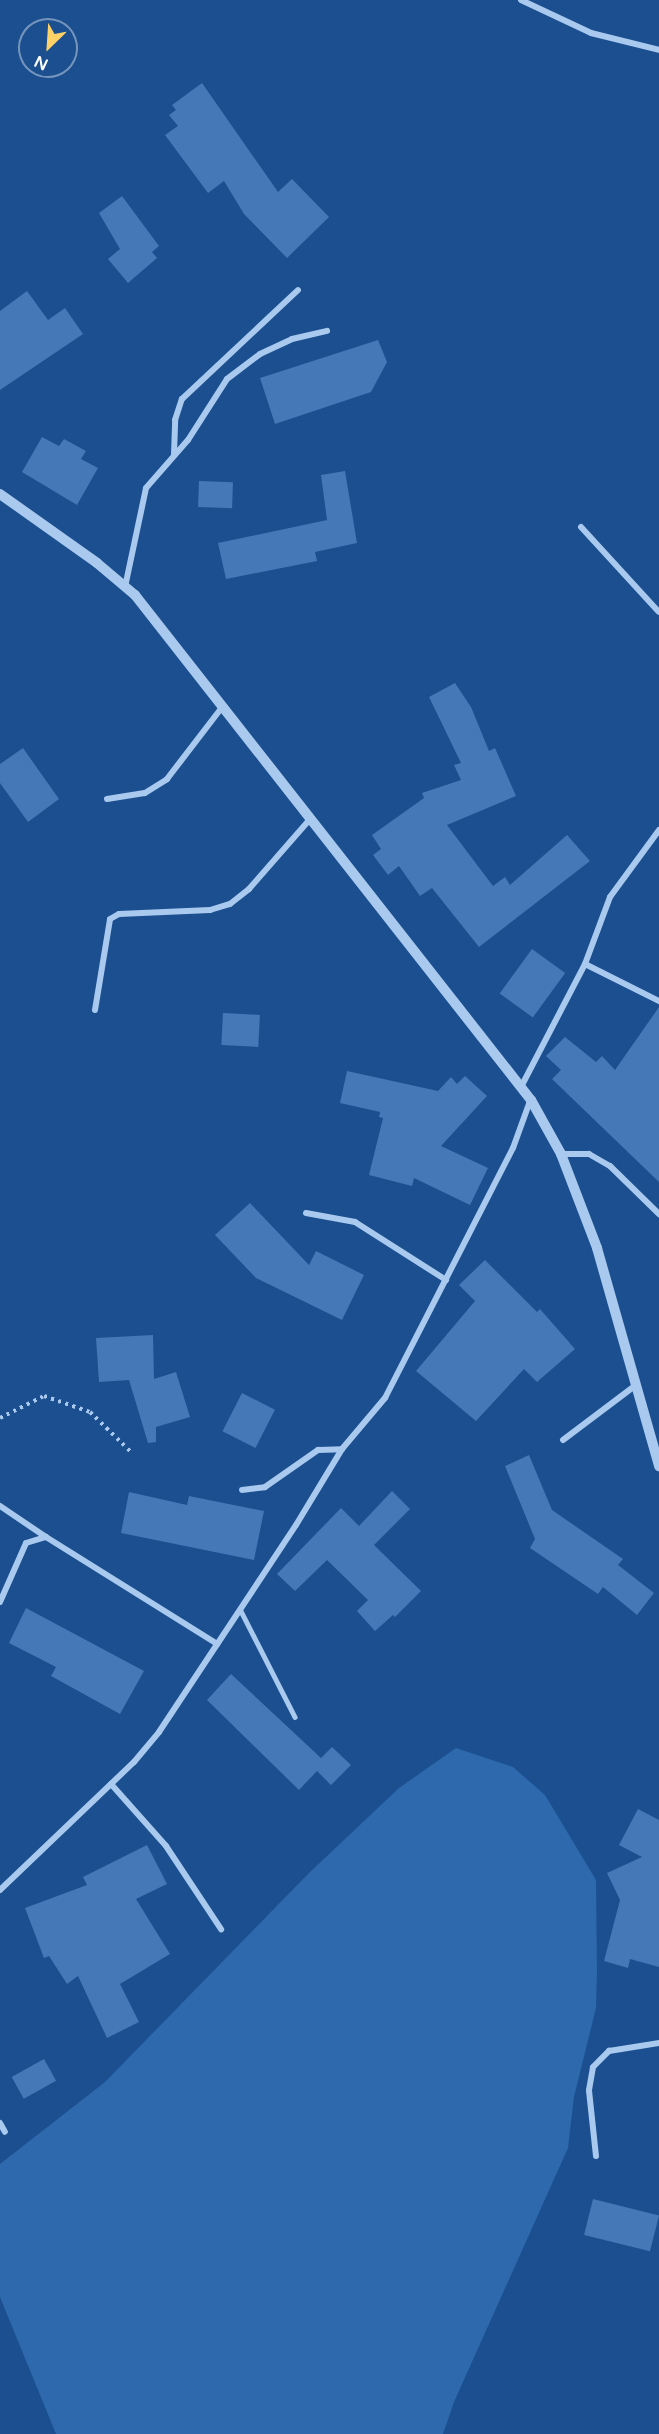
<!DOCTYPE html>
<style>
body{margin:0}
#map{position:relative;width:659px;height:2434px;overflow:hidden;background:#1b4f8f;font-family:"Varela Round",sans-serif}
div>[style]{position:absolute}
.green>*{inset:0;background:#2e69ad}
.building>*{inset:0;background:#4478b7;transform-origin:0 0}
.path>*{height:4px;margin-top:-2px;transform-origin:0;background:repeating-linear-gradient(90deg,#a9c9ee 0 3px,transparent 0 7.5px)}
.service>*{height:4.5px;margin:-2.25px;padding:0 2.25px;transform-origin:2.25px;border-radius:2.25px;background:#a9c9ee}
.minor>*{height:6px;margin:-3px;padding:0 3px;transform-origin:3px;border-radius:3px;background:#a9c9ee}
.tertiary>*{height:10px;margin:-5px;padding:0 5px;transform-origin:5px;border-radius:5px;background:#a9c9ee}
span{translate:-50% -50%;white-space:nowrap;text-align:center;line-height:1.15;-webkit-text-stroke:4.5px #1b4f8f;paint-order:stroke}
.north{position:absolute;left:18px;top:18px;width:60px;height:60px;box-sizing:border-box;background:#1b4f8f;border:2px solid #7695bc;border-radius:50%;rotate:205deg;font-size:16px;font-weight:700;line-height:24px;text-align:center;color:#fff}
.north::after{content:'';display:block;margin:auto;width:21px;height:27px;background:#ffd166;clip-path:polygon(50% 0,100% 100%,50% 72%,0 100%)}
</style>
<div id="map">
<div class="green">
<i style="clip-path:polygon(456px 1748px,513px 1767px,545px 1795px,596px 1880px,597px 1972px,596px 2008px,574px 2097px,568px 2148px,454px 2402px,443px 2434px,56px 2434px,0 2297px,0 2164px,105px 2082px,309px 1873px,399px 1788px)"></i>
</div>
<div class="building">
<i style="clip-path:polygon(202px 83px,278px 192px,292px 179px,329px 217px,287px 258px,244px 214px,224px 181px,208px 193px,165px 135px,178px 126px,169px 115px,176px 110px,172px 105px)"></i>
<i style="clip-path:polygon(122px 196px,159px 246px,152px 252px,157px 258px,128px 283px,108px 259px,120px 249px,99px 213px)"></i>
<i style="clip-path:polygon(27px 291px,48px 320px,65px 308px,83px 334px,0 390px,0 311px)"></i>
<i style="clip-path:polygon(378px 340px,387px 362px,371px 392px,275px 424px,260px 378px)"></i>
<i style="clip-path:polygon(42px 437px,59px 446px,64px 439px,86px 451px,81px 459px,98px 468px,77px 505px,22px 472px)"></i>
<i style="clip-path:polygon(345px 471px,357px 543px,315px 552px,317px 561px,226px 579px,218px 543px,327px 520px,321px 475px)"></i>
<i style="left:199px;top:481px;width:34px;height:26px;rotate:2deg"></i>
<i style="clip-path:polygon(455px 683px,471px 707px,489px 751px,495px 748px,516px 796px,447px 825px,493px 886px,505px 877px,510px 885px,567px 835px,590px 861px,479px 947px,432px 888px,420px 896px,399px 866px,388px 875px,373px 855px,381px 849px,372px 835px,424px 798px,422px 793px,461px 780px,454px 765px,461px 763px,429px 697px)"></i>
<i style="clip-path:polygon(23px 748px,59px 799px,28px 822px,0 783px,0 764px)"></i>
<i style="left:532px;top:949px;width:41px;height:55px;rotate:36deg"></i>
<i style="clip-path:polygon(659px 1007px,659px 1182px,552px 1079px,561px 1070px,546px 1056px,565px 1037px,596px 1062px,602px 1056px,615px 1070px)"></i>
<i style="left:223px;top:1013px;width:37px;height:32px;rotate:3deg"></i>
<i style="clip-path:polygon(347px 1071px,438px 1091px,451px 1077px,457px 1084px,465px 1076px,487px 1096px,441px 1146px,488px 1168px,470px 1205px,414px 1178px,412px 1186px,369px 1175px,383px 1118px,379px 1117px,380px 1112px,340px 1103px)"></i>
<i style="clip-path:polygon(250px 1203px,309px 1265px,316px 1251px,364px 1275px,342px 1320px,256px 1278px,215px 1235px)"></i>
<i style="clip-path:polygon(485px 1260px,537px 1312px,540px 1309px,575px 1349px,537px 1382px,524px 1369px,476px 1421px,416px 1371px,475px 1301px,459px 1285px)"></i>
<i style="clip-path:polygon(153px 1335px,154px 1379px,176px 1372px,190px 1417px,156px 1427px,156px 1442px,148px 1443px,129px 1380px,99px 1382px,96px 1338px)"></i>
<i style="left:242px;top:1393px;width:37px;height:43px;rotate:27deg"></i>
<i style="clip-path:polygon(529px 1455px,552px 1510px,623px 1559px,618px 1565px,654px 1593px,637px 1615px,603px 1587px,598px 1594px,530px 1548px,535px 1539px,505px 1466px)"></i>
<i style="clip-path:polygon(392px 1491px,410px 1509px,374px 1545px,421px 1591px,395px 1617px,393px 1615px,375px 1631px,357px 1611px,368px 1600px,327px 1560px,295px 1591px,277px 1574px,341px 1508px,359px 1526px)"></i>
<i style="clip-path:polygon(129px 1492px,187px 1505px,189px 1496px,264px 1511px,254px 1560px,121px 1533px)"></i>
<i style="clip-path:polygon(26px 1608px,144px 1671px,120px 1714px,51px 1676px,56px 1667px,9px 1643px)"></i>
<i style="clip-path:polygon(231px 1674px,321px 1758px,332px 1747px,351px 1765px,331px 1785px,317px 1771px,299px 1790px,207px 1700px)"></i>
<i style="clip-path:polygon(638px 1809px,659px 1820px,659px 1967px,630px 1959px,628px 1968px,604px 1961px,620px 1900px,607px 1873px,642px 1857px,619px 1845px)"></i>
<i style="clip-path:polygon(147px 1845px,167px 1884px,136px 1899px,170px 1954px,120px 1984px,139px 2022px,107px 2038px,78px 1976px,67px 1984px,49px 1956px,44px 1958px,25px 1908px,87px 1885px,83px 1877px)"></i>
<i style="left:44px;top:2059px;width:25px;height:37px;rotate:61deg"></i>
<i style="left:593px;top:2199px;width:68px;height:37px;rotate:14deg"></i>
</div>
<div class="path">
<i style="left:0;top:1418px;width:49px;rotate:-26.6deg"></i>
<i style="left:44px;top:1396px;width:49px;rotate:19.2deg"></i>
<i style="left:90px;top:1412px;width:56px;rotate:44.3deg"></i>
</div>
<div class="service">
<i style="left:240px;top:1609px;width:121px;rotate:63deg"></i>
</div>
<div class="minor">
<i style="left:521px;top:0;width:77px;rotate:25.2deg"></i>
<i style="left:591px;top:33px;width:70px;rotate:14deg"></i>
<i style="left:174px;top:454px;width:34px;rotate:-88deg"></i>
<i style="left:175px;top:420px;width:22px;rotate:-72deg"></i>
<i style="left:182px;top:399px;width:159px;rotate:-43.2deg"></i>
<i style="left:581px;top:527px;width:115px;rotate:47.5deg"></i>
<i style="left:125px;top:587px;width:101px;rotate:-78deg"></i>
<i style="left:146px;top:488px;width:64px;rotate:-48.8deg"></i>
<i style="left:188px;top:440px;width:72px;rotate:-57.4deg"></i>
<i style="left:227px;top:379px;width:41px;rotate:-37.1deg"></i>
<i style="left:260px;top:354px;width:35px;rotate:-25deg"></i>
<i style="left:292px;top:339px;width:36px;rotate:-13deg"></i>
<i style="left:107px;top:799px;width:38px;rotate:-9deg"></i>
<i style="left:145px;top:793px;width:26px;rotate:-32deg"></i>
<i style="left:167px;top:779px;width:92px;rotate:-52.5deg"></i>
<i style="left:585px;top:964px;width:83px;rotate:26.6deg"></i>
<i style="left:95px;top:1010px;width:92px;rotate:-80.6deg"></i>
<i style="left:110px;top:919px;width:10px;rotate:-29deg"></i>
<i style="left:119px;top:914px;width:91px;rotate:-2.5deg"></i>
<i style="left:210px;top:910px;width:21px;rotate:-17deg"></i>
<i style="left:230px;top:904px;width:24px;rotate:-38deg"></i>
<i style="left:249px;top:889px;width:93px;rotate:-48.9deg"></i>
<i style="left:521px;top:1087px;width:139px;rotate:-62.5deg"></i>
<i style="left:585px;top:964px;width:72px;rotate:-69.5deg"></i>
<i style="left:610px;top:897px;width:83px;rotate:-53.8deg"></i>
<i style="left:561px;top:1154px;width:28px"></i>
<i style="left:589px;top:1154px;width:24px;rotate:30deg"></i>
<i style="left:610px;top:1166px;width:69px;rotate:44.4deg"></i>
<i style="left:306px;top:1213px;width:50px;rotate:10.4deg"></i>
<i style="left:355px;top:1222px;width:108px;rotate:32.5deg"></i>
<i style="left:563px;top:1440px;width:91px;rotate:-37deg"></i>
<i style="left:242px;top:1490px;width:23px;rotate:-7deg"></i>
<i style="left:265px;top:1487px;width:65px;rotate:-34.9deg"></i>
<i style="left:318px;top:1450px;width:24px;rotate:-2deg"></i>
<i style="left:0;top:1506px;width:55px;rotate:34deg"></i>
<i style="left:0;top:1602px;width:64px;rotate:-66.2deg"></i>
<i style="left:26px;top:1543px;width:21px;rotate:-17deg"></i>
<i style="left:46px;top:1537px;width:202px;rotate:32deg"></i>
<i style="left:111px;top:1784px;width:83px;rotate:48.4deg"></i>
<i style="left:166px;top:1846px;width:100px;rotate:56.5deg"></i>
<i style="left:0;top:1890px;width:185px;rotate:-43.7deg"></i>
<i style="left:134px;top:1762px;width:39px;rotate:-50deg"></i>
<i style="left:159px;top:1732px;width:248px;rotate:-56.5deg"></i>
<i style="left:296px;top:1525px;width:89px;rotate:-58.8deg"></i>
<i style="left:342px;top:1449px;width:67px;rotate:-49.9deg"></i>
<i style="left:385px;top:1398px;width:281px;rotate:-62.9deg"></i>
<i style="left:513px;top:1148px;width:50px;rotate:-70.1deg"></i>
<i style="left:0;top:2123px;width:10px;rotate:61deg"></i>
<i style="left:596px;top:2156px;width:66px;rotate:-96.1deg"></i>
<i style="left:589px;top:2090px;width:23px;rotate:-80deg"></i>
<i style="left:593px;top:2067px;width:23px;rotate:-45deg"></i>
<i style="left:609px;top:2051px;width:51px;rotate:-9.1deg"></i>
</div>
<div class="tertiary">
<i style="left:0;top:494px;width:119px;rotate:35.4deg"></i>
<i style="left:97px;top:563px;width:50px;rotate:40.1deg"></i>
<i style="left:135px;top:595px;width:642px;rotate:51.9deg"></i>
<i style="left:531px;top:1100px;width:62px;rotate:60.9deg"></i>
<i style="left:561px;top:1154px;width:101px;rotate:69deg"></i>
<i style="left:597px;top:1248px;width:227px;rotate:74.1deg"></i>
</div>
<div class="north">N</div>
</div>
